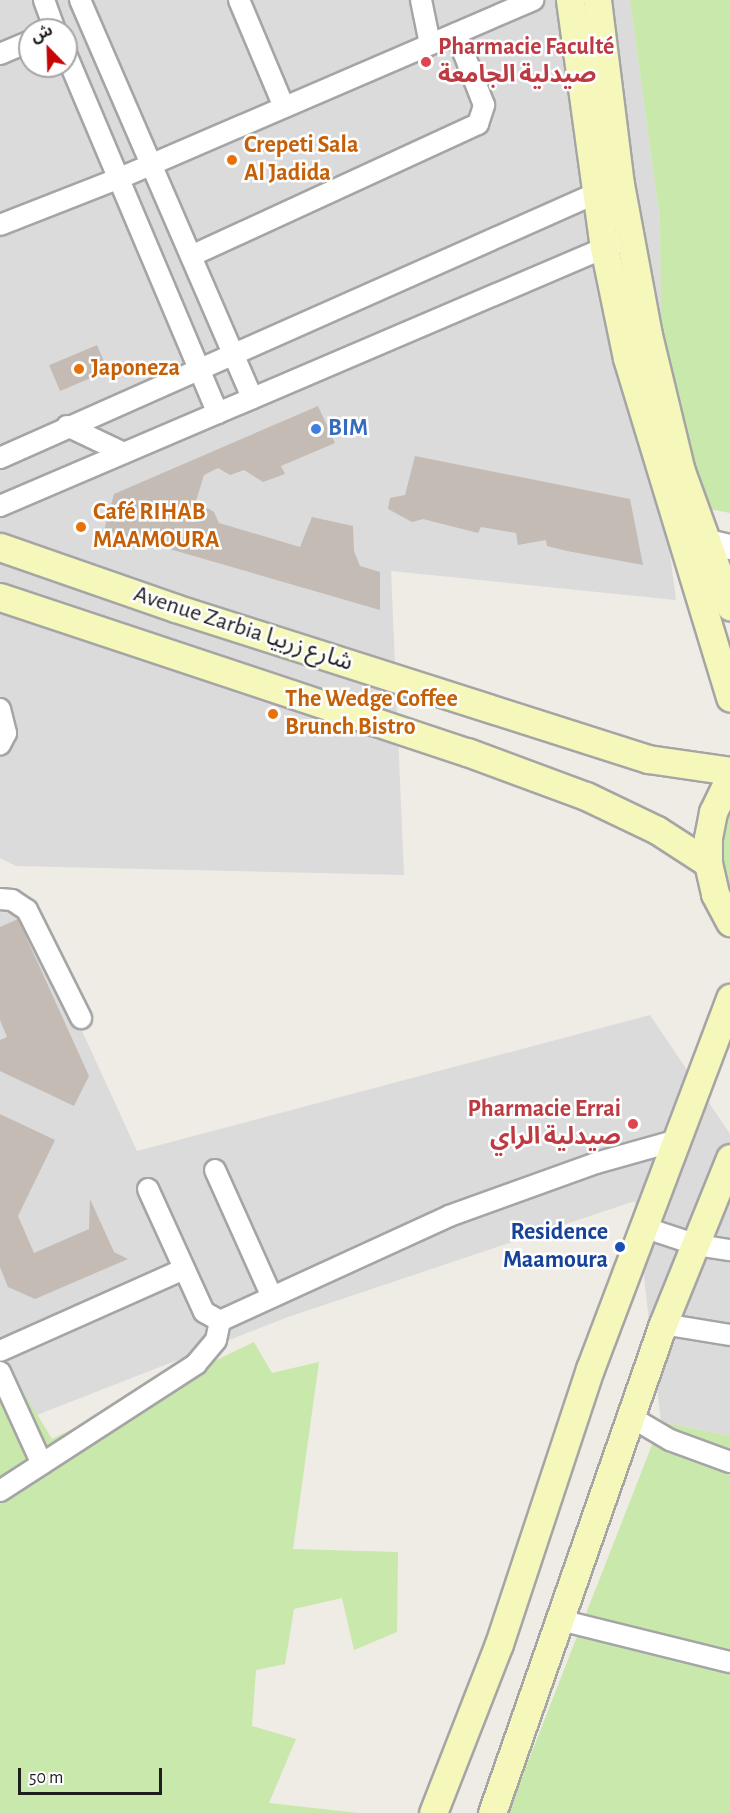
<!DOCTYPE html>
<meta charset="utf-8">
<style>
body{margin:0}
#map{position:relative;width:730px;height:1813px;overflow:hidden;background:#efebe5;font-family:"Alegreya Sans","Noto Sans Arabic",sans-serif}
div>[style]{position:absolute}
.residential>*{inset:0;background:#dcdbdb}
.grass>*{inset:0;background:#c9e8ab}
.building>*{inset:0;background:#c3bbb4;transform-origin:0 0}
.roads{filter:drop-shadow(2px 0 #a5a5a5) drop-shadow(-2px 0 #a5a5a5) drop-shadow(0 2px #a5a5a5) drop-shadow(0 -2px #a5a5a5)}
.minor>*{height:20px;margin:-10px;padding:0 10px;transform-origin:10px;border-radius:10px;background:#fff}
.tertiary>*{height:24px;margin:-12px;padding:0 12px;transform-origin:12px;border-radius:12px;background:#fff}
.secondary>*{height:27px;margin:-13.5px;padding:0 13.5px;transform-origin:13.5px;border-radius:13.5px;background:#f5f8ba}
.dots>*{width:16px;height:16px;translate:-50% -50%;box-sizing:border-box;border:3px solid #fff;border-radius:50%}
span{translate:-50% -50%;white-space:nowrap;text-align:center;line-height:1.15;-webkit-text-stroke:5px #fff;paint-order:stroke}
.health-label{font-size:24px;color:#be3a42;font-weight:700}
.left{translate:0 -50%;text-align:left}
.right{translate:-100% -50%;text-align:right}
.food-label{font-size:24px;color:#c56008;font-weight:700}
.shop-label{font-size:24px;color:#366cbe;font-weight:700}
.street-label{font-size:24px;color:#1e1e1e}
.transit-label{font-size:24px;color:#164399;font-weight:700}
.north{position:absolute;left:18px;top:18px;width:60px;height:60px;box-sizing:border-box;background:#fff;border:2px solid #a5a5a5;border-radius:50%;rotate:337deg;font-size:16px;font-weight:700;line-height:24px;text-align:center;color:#1e1e1e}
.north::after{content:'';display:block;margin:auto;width:21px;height:27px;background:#c80505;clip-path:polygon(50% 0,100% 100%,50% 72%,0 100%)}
.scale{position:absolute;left:18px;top:1768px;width:144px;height:27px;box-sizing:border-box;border:3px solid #1e1e1e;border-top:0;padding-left:8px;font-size:18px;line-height:21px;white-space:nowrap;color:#1e1e1e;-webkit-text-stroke:4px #fff;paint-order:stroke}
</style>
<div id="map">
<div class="residential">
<i style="clip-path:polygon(evenodd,0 0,630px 0,660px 220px,663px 500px,676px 600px,391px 571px,404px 875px,16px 866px,0 858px,0 0,30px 30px,66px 30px,66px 66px,30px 66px,30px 30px)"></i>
<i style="clip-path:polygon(24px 904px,137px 1151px,650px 1015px,730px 1134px,730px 1436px,661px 1422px,635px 1201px,288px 1317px,19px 1422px,0 1387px,0 908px)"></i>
</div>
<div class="grass">
<i style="clip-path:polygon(630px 0,730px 0,730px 513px,663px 500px,660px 220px)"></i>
<i style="clip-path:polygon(730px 805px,730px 896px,720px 862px,722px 824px)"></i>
<i style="clip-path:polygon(254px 1342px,272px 1373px,319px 1362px,293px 1549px,398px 1552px,397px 1632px,354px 1650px,342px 1598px,294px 1609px,285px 1664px,256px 1670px,252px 1726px,296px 1739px,269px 1803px,358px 1813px,0 1813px,0 1353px,52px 1439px)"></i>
<i style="clip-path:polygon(661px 1422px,730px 1436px,730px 1813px,508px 1813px)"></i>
</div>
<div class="building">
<i style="left:97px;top:345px;width:28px;height:52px;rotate:67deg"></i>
<i style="clip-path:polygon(318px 406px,335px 443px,281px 466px,285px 474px,263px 482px,244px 470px,230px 475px,218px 468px,204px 475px,196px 501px,214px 512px,219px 523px,300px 547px,312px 517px,353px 526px,354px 551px,360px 566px,380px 572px,380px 610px,104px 530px,114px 494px)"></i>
<i style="clip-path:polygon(415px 456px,630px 499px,643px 565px,567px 551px,547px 546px,546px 540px,518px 545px,516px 533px,481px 527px,478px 533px,423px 519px,412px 522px,388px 509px,390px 498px,405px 495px)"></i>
<i style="clip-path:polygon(18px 919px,89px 1076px,74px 1106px,0 1071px,0 1040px,7px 1037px,0 1020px,0 927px)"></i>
<i style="clip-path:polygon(0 1114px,55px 1140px,18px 1216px,34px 1253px,89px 1229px,90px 1199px,114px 1252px,128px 1259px,35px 1299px,8px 1287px,0 1267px)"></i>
</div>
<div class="roads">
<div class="minor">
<i style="left:44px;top:0;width:32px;rotate:70deg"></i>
<i style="left:80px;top:0;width:434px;rotate:66.6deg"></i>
<i style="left:239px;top:0;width:116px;rotate:67.2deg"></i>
<i style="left:421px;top:0;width:45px;rotate:78.4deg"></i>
<i style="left:0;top:54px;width:33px;rotate:-23deg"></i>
<i style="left:66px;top:54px;width:390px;rotate:67.1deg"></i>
<i style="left:0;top:225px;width:129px;rotate:-21.4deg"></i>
<i style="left:120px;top:178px;width:450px;rotate:-23.3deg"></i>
<i style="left:191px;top:256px;width:316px;rotate:-24.7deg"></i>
<i style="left:478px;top:124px;width:20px;rotate:-72deg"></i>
<i style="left:484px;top:105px;width:77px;rotate:-111.3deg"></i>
<i style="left:67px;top:426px;width:63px;rotate:25.3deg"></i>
<i style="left:0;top:458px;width:663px;rotate:-23.94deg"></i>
<i style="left:0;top:506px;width:670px;rotate:-23.12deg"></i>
<i style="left:0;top:709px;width:25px;rotate:76deg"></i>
<i style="left:6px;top:733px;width:13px;rotate:117deg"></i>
<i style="left:0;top:899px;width:12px;rotate:5deg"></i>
<i style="left:12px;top:900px;width:18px;rotate:34deg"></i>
<i style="left:27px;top:910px;width:121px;rotate:63.4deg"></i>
<i style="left:215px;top:1170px;width:139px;rotate:65.8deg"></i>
<i style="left:148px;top:1189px;width:135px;rotate:65.5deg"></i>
<i style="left:204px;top:1312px;width:18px;rotate:29deg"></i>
<i style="left:220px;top:1321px;width:252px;rotate:-24.6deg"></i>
<i style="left:449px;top:1216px;width:156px;rotate:-19.8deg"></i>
<i style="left:596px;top:1163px;width:85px;rotate:-15.7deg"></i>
<i style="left:646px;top:1228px;width:54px;rotate:18.4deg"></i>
<i style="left:697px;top:1245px;width:33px;rotate:9deg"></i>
<i style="left:663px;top:1324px;width:68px;rotate:9.3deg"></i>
<i style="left:0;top:1351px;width:201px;rotate:-24deg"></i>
<i style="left:0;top:1372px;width:101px;rotate:65.5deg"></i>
<i style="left:631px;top:1417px;width:45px;rotate:30.5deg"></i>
<i style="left:670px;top:1440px;width:64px;rotate:20.1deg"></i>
<i style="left:0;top:1491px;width:234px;rotate:-32.9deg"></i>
<i style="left:196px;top:1364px;width:31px;rotate:-50deg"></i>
<i style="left:216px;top:1340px;width:19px;rotate:-78deg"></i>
<i style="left:560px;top:1620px;width:175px;rotate:13.9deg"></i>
</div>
<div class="tertiary">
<i style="left:704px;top:541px;width:27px;rotate:13deg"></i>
</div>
<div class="secondary">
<i style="left:570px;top:0;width:249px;rotate:82.2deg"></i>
<i style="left:604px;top:247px;width:113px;rotate:78.3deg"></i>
<i style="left:627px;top:358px;width:355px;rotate:73.1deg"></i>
<i style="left:597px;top:0;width:185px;rotate:82.9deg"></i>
<i style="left:620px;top:184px;width:154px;rotate:79.5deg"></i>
<i style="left:648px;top:335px;width:140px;rotate:76.4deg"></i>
<i style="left:681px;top:471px;width:144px;rotate:70.1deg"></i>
<i style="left:0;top:547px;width:185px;rotate:19.2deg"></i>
<i style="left:175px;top:608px;width:497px;rotate:17.7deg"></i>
<i style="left:648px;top:759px;width:83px;rotate:8.3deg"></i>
<i style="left:0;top:597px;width:492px;rotate:18.4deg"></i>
<i style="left:467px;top:752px;width:127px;rotate:20.3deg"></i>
<i style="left:586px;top:796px;width:79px;rotate:25.6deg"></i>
<i style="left:657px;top:830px;width:61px;rotate:32.9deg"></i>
<i style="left:730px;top:777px;width:39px;rotate:116deg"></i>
<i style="left:713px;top:812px;width:26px;rotate:101deg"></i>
<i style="left:708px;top:838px;width:25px;rotate:90deg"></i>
<i style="left:708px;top:863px;width:32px;rotate:77deg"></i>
<i style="left:715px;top:894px;width:32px;rotate:62deg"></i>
<i style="left:433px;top:1813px;width:181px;rotate:-68.7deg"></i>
<i style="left:499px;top:1644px;width:290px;rotate:-71.7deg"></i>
<i style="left:590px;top:1369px;width:397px;rotate:-69.3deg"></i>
<i style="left:492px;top:1813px;width:518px;rotate:-70.73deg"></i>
<i style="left:663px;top:1324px;width:179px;rotate:-68deg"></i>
</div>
</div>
<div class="dots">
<i style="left:426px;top:62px;background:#e0444e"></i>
<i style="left:232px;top:160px;background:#e8710a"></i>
<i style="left:79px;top:369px;background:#e8710a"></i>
<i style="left:316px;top:429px;background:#3f7fe0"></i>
<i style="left:81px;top:527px;background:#e8710a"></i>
<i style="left:273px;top:714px;background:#e8710a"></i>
<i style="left:633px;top:1124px;background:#e0444e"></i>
<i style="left:620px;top:1247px;background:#1a4fb4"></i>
</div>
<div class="health-label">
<span class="left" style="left:438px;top:62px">Pharmacie Faculté<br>صيدلية الجامعة</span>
<span class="right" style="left:621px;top:1124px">Pharmacie Errai<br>صيدلية الراي</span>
</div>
<div class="food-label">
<span class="left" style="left:244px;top:160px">Crepeti Sala<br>Al Jadida</span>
<span class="left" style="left:91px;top:369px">Japoneza</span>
<span class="left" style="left:93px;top:527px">Café RIHAB<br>MAAMOURA</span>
<span class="left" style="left:285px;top:714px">The Wedge Coffee<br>Brunch Bistro</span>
</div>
<div class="shop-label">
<span class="left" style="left:328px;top:429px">BIM</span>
</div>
<div class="street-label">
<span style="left:243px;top:629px;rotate:18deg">Avenue Zarbia شارع زربيا</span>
</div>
<div class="transit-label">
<span class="right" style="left:608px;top:1247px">Residence<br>Maamoura</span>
</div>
<div class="north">ش</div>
<div class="scale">50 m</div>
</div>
